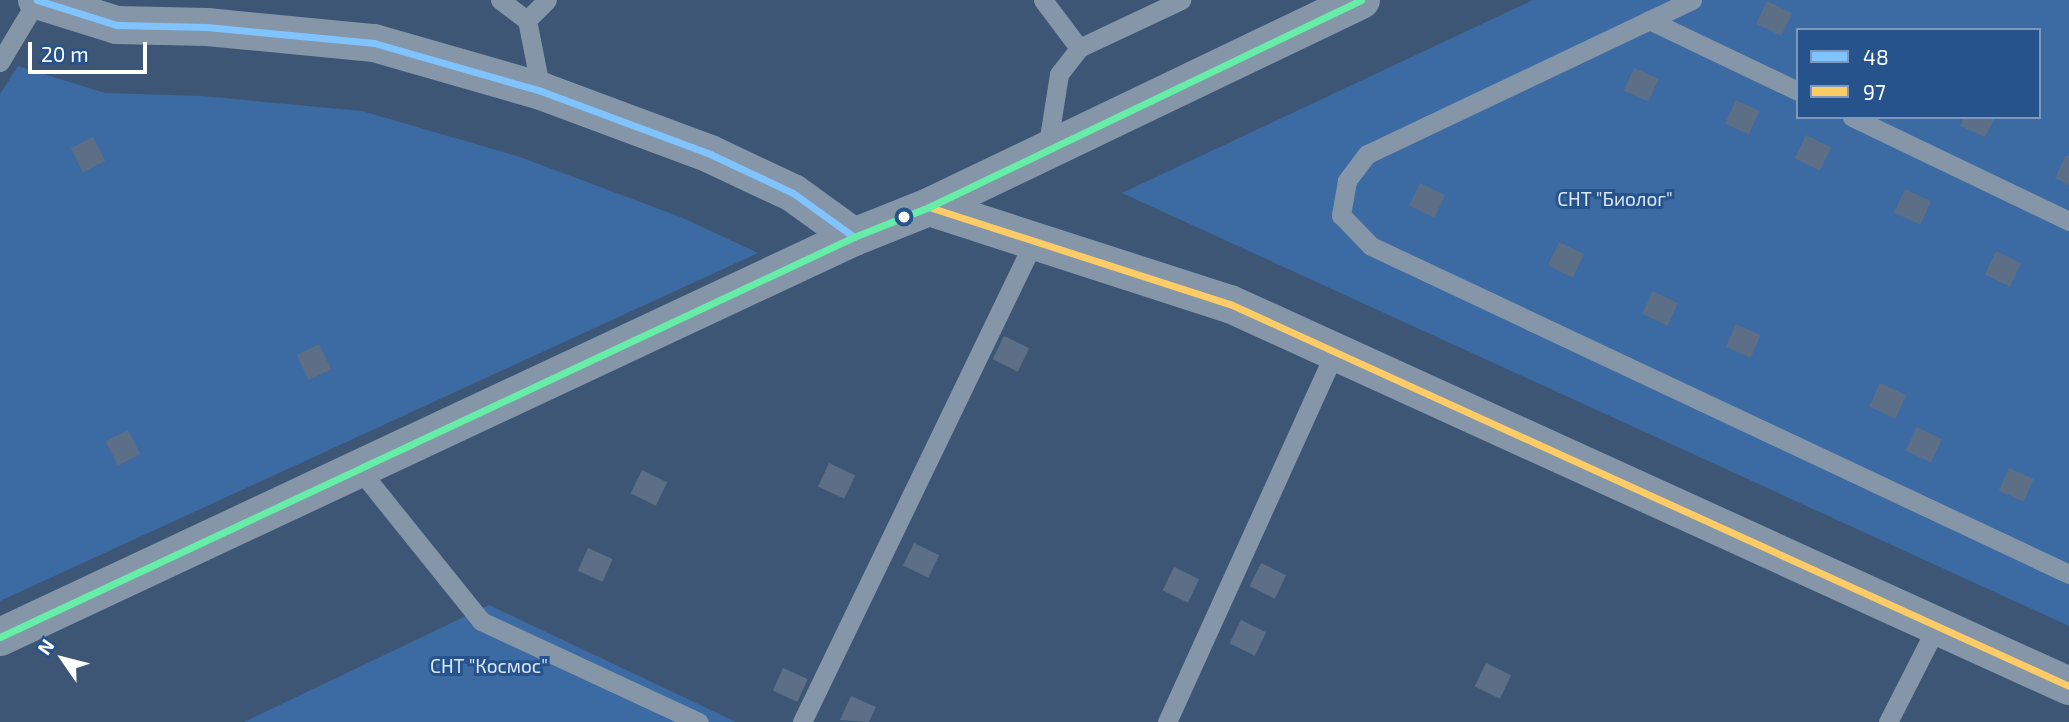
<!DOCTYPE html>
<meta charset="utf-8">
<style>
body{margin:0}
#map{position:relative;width:2069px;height:722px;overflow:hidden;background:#3e5675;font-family:"Exo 2",sans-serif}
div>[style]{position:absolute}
.green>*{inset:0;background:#3c6aa2}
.building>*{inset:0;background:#5c6f87;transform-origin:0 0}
.service>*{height:19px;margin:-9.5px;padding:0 9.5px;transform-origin:9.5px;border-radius:9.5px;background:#8596a9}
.minor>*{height:38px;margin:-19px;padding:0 19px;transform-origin:19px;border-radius:19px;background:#8596a9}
.bus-1>*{height:7px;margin:-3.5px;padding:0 3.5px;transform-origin:3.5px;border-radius:3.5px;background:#80c4ff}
.bus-2>*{height:7px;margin:-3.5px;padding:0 3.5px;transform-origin:3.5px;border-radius:3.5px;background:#fdcc66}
.bus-3>*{height:7px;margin:-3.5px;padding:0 3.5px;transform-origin:3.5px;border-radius:3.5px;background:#66eda8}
.dots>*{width:19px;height:19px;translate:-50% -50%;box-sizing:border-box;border:4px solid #27538c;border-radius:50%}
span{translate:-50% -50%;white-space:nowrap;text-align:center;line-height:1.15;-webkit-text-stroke:6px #27538c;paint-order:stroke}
.park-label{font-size:19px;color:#dbe8f8}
.legend{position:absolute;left:1796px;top:28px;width:245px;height:91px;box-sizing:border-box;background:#27538c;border:2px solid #7d98ba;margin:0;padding:9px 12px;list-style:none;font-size:21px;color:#fff}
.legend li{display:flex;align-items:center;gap:14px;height:35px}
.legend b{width:35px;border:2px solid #7d98ba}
.north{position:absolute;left:28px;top:624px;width:70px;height:70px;-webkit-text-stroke:5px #27538c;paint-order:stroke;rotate:305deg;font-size:19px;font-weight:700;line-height:28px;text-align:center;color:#fff}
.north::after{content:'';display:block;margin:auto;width:24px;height:32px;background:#fff;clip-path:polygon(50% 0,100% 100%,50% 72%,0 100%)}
.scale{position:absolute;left:28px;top:42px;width:119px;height:32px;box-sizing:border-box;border:4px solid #fff;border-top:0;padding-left:9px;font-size:21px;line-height:24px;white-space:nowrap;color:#fff;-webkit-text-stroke:5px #27538c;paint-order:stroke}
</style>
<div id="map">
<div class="green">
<i style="clip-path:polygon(evenodd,1533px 0,2069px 0,2069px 626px,1122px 193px,1533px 0,1798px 30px,2039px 30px,2039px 117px,1798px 117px,1798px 30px)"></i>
<i style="clip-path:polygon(18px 66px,105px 93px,202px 96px,362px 111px,520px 157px,683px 218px,758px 253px,0 601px,0 94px)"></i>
<i style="clip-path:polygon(489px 605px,736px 722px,244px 722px)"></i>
</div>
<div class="building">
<i style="left:1767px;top:1px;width:28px;height:25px;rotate:26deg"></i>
<i style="left:1634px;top:68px;width:27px;height:25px;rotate:24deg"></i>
<i style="left:1736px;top:100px;width:26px;height:26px;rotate:25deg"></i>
<i style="clip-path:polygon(1964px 117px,1995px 117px,1985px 137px,1960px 126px)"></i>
<i style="left:1806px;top:135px;width:28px;height:26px;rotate:26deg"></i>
<i style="left:93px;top:137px;width:27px;height:25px;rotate:63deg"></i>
<i style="clip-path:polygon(2066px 155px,2069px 156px,2069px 185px,2055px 178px)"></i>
<i style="left:1420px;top:183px;width:28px;height:25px;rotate:26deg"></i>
<i style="left:1905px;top:189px;width:29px;height:26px;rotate:25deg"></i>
<i style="left:1559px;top:242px;width:28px;height:26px;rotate:26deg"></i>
<i style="left:1996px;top:251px;width:28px;height:26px;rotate:26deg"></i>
<i style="left:1653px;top:291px;width:28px;height:25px;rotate:26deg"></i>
<i style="left:1736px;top:324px;width:27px;height:25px;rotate:24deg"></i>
<i style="left:1004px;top:336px;width:28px;height:26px;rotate:26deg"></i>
<i style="left:319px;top:344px;width:28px;height:25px;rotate:64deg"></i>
<i style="left:1880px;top:383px;width:29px;height:26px;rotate:25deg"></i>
<i style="left:1917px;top:427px;width:28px;height:26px;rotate:26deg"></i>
<i style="left:128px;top:430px;width:27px;height:25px;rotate:63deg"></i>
<i style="left:829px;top:463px;width:29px;height:26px;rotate:25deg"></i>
<i style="left:2009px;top:468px;width:27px;height:25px;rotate:24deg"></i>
<i style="left:642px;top:470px;width:28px;height:26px;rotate:26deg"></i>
<i style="left:914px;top:543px;width:28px;height:25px;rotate:26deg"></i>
<i style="left:588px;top:548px;width:27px;height:25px;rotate:24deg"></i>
<i style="left:1261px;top:563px;width:28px;height:26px;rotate:26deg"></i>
<i style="left:1174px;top:567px;width:28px;height:26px;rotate:26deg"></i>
<i style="left:1241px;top:620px;width:28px;height:26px;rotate:26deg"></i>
<i style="left:1486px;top:663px;width:28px;height:26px;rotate:26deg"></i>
<i style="left:783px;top:668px;width:27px;height:25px;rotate:24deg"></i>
<i style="clip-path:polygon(851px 696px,876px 707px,869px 722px,840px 720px)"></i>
</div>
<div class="service">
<i style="left:500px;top:0;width:34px;rotate:37deg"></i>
<i style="left:527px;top:20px;width:72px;rotate:78.8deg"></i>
<i style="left:1043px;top:0;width:60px;rotate:53.1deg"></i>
<i style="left:1692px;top:0;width:360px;rotate:154.6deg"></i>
<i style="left:1367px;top:154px;width:34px;rotate:127deg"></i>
<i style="left:1347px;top:181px;width:35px;rotate:100deg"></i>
<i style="left:1341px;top:215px;width:43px;rotate:45.9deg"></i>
<i style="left:1371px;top:246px;width:771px;rotate:25.17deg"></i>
<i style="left:527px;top:20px;width:28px;rotate:-45deg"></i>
<i style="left:1649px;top:20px;width:165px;rotate:25.5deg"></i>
<i style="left:0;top:62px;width:72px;rotate:-59.2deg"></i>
<i style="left:1852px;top:117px;width:241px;rotate:25.6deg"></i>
<i style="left:1047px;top:150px;width:77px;rotate:-81deg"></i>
<i style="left:1059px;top:74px;width:33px;rotate:-52deg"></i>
<i style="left:1079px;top:48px;width:113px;rotate:-25.2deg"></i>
<i style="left:359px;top:469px;width:195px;rotate:51.2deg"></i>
<i style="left:481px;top:621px;width:240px;rotate:24.9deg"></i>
<i style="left:802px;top:722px;width:534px;rotate:-64.25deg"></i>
<i style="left:1167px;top:722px;width:406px;rotate:-65.6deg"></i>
<i style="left:1888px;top:722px;width:108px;rotate:-63deg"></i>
</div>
<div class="minor">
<i style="left:37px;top:0;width:84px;rotate:17.4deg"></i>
<i style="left:117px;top:25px;width:90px;rotate:1.3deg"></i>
<i style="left:207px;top:27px;width:168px;rotate:5.5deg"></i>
<i style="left:374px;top:43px;width:174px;rotate:16deg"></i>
<i style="left:541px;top:91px;width:180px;rotate:20.4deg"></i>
<i style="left:710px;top:154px;width:92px;rotate:25.2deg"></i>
<i style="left:793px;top:193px;width:75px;rotate:35.8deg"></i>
<i style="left:929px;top:207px;width:316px;rotate:17.9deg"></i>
<i style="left:1230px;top:304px;width:922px;rotate:24.48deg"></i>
<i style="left:0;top:637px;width:943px;rotate:-25.1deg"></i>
<i style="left:854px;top:237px;width:81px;rotate:-21.8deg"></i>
<i style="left:929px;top:207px;width:479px;rotate:-25.6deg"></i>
</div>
<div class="bus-1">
<i style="left:37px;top:0;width:84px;rotate:17.4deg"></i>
<i style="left:117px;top:25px;width:90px;rotate:1.3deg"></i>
<i style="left:207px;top:27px;width:168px;rotate:5.5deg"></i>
<i style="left:374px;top:43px;width:174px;rotate:16deg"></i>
<i style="left:541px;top:91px;width:180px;rotate:20.4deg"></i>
<i style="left:710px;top:154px;width:92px;rotate:25.2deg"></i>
<i style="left:793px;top:193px;width:75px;rotate:35.8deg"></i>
</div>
<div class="bus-2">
<i style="left:929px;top:207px;width:316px;rotate:17.9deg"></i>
<i style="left:1230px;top:304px;width:922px;rotate:24.48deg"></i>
</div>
<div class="bus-3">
<i style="left:0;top:637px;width:943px;rotate:-25.1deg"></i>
<i style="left:854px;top:237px;width:81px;rotate:-21.8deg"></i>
<i style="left:929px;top:207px;width:479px;rotate:-25.6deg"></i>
</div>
<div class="dots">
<i style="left:904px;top:217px;background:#fff"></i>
</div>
<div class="park-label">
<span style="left:1615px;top:199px">СНТ "Биолог"</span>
<span style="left:489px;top:666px">СНТ "Космос"</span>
</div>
<ul class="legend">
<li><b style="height:9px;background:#80c4ff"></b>48</li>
<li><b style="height:9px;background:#fdcc66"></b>97</li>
</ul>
<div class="north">N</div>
<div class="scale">20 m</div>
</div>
